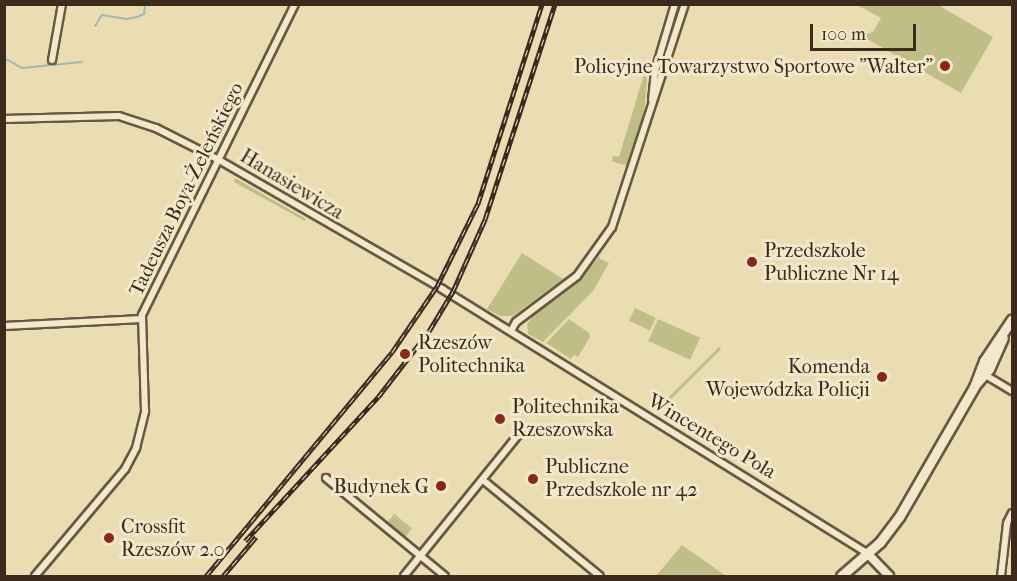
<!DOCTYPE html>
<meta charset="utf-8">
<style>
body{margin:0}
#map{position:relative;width:1017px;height:581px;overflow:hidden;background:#ebddb2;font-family:"IM FELL French Canon",serif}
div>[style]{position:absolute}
.green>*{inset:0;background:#c0be87;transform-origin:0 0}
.stream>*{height:2px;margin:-1px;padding:0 1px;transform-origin:1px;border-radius:1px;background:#9eb8b8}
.roads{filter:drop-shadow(2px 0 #685842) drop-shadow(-2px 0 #685842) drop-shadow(0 2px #685842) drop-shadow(0 -2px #685842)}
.minor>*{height:6px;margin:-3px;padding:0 3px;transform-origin:3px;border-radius:3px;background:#f2e9cd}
.tertiary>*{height:8px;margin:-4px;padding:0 4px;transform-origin:4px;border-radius:4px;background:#f2e9cd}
.secondary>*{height:9px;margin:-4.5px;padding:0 4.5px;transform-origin:4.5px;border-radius:4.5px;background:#f2e9cd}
.rail>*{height:4.5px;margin-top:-2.25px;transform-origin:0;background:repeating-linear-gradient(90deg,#f2e9cd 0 7px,#3c2b1d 0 14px);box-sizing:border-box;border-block:2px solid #3c2b1d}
.dots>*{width:16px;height:16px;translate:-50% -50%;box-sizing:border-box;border:3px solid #f2e9cd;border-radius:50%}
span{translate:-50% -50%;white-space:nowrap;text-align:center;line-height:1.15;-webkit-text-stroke:6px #f2e9cd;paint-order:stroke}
.poi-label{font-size:20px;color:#3c2b1d}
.right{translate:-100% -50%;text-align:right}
.left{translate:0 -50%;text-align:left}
.street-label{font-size:20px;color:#3c2b1d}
.frame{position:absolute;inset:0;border:6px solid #3c2b1d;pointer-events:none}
.scale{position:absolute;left:810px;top:24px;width:106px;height:27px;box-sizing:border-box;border:3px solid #3c2b1d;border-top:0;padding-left:8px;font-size:18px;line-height:21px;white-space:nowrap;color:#3c2b1d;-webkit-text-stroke:4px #f2e9cd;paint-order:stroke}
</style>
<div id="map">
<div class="green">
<i style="clip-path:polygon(857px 5px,938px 5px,993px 37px,961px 93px,867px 39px,866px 34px,873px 32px,881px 18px)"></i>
<i style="clip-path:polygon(644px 74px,647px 79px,644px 116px,628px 165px,620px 164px,612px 161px,613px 156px,619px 157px)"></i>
<i style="clip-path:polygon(235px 178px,306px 219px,305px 221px,234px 182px)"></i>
<i style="clip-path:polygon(522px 253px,563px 279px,513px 316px,500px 316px,487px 309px)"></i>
<i style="clip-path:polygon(600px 256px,600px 259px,609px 263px,593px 291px,543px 342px,528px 334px,527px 324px,536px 312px,577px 281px)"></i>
<i style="left:635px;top:308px;width:23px;height:14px;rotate:25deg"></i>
<i style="clip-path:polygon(569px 319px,589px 333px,590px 337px,578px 357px,574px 355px,571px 359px,546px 343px)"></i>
<i style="left:658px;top:319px;width:46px;height:24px;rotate:24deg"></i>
<i style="left:719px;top:347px;width:3px;height:79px;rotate:45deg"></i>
<i style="left:394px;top:514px;width:23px;height:11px;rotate:38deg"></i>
<i style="clip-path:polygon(682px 545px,726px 576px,656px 576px)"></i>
</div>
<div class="stream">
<i style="left:95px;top:26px;width:13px;rotate:-58deg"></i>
<i style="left:102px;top:15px;width:25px;rotate:9deg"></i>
<i style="left:127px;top:19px;width:10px;rotate:-11deg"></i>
<i style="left:137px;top:17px;width:8px;rotate:-23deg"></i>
<i style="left:144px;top:14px;width:10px;rotate:-84deg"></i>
<i style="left:4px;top:58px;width:21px;rotate:29deg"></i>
<i style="left:22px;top:68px;width:60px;rotate:-5.7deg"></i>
</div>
<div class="roads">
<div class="minor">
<i style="left:52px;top:60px;width:57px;rotate:-79.9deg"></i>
<i style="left:652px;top:100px;width:29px;rotate:-84deg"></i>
<i style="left:655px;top:71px;width:70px;rotate:-73.4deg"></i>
<i style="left:4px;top:119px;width:115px;rotate:-1.5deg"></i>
<i style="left:119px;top:116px;width:39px;rotate:18deg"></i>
<i style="left:156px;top:128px;width:71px;rotate:26.9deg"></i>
<i style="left:219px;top:160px;width:258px;rotate:30deg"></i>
<i style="left:442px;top:289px;width:500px;rotate:31.85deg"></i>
<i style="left:4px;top:326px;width:138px;rotate:-2.9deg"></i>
<i style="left:511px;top:331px;width:10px;rotate:-61deg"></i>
<i style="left:516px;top:322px;width:76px;rotate:-37deg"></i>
<i style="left:577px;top:276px;width:60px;rotate:-54.5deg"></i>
<i style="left:612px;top:227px;width:235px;rotate:-71.9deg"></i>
<i style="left:982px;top:373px;width:35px;rotate:31deg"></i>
<i style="left:326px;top:478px;width:154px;rotate:39.5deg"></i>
<i style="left:483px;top:480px;width:151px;rotate:39.4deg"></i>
<i style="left:35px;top:576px;width:140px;rotate:-49.9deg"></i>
<i style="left:125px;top:469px;width:24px;rotate:-62deg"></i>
<i style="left:136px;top:448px;width:38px;rotate:-76deg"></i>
<i style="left:145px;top:411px;width:96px;rotate:-91.8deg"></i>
<i style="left:142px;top:315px;width:347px;rotate:-63.8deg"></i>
<i style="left:404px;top:576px;width:189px;rotate:-51deg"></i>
<i style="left:1001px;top:576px;width:53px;rotate:-83.5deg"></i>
<i style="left:1007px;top:523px;width:11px;rotate:-63deg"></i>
</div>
<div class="tertiary">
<i style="left:867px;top:553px;width:32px;rotate:46deg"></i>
</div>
<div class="secondary">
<i style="left:975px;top:385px;width:21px;rotate:-49deg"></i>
<i style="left:989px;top:369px;width:34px;rotate:-66deg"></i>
<i style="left:841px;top:576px;width:52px;rotate:-41.1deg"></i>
<i style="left:880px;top:542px;width:31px;rotate:-53deg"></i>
<i style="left:899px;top:517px;width:150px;rotate:-60deg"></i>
<i style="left:974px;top:387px;width:28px;rotate:-69deg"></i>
<i style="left:984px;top:361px;width:50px;rotate:-56.3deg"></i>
</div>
</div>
<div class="rail">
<i style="left:245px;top:541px;width:196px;rotate:-47.3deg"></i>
<i style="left:378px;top:397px;width:83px;rotate:-52.3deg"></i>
<i style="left:429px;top:331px;width:47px;rotate:-59deg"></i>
<i style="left:453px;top:291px;width:79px;rotate:-66deg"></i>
<i style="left:485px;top:219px;width:226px;rotate:-72deg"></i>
<i style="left:206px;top:576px;width:291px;rotate:-50.3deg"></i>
<i style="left:392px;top:352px;width:80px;rotate:-55.7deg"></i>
<i style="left:437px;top:286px;width:93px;rotate:-63.7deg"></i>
<i style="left:478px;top:203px;width:209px;rotate:-72.2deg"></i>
<i style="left:223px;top:576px;width:51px;rotate:-49.8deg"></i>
</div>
<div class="dots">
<i style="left:945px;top:66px;background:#8f2418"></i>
<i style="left:752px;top:262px;background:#8f2418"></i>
<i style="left:405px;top:354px;background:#8f2418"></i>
<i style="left:882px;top:377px;background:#8f2418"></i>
<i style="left:500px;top:419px;background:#8f2418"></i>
<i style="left:533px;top:479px;background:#8f2418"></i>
<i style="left:441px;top:486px;background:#8f2418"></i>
<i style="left:109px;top:538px;background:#8f2418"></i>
</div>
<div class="poi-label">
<span class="right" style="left:933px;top:66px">Policyjne Towarzystwo Sportowe "Walter"</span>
<span class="left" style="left:764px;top:262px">Przedszkole<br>Publiczne Nr 14</span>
<span class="left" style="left:418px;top:354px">Rzeszów<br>Politechnika</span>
<span class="right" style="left:870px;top:378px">Komenda<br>Wojewódzka Policji</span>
<span class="left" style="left:512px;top:418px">Politechnika<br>Rzeszowska</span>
<span class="left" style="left:545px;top:478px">Publiczne<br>Przedszkole nr 42</span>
<span class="right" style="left:429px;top:486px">Budynek G</span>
<span class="left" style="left:121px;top:538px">Crossfit<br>Rzeszów 2.0</span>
</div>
<div class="street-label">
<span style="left:292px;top:184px;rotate:31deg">Hanasiewicza</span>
<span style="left:186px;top:189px;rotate:-64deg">Tadeusza Boya-Żeleńskiego</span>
<span style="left:712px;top:436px;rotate:31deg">Wincentego Pola</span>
</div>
<div class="frame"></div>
<div class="scale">100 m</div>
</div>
